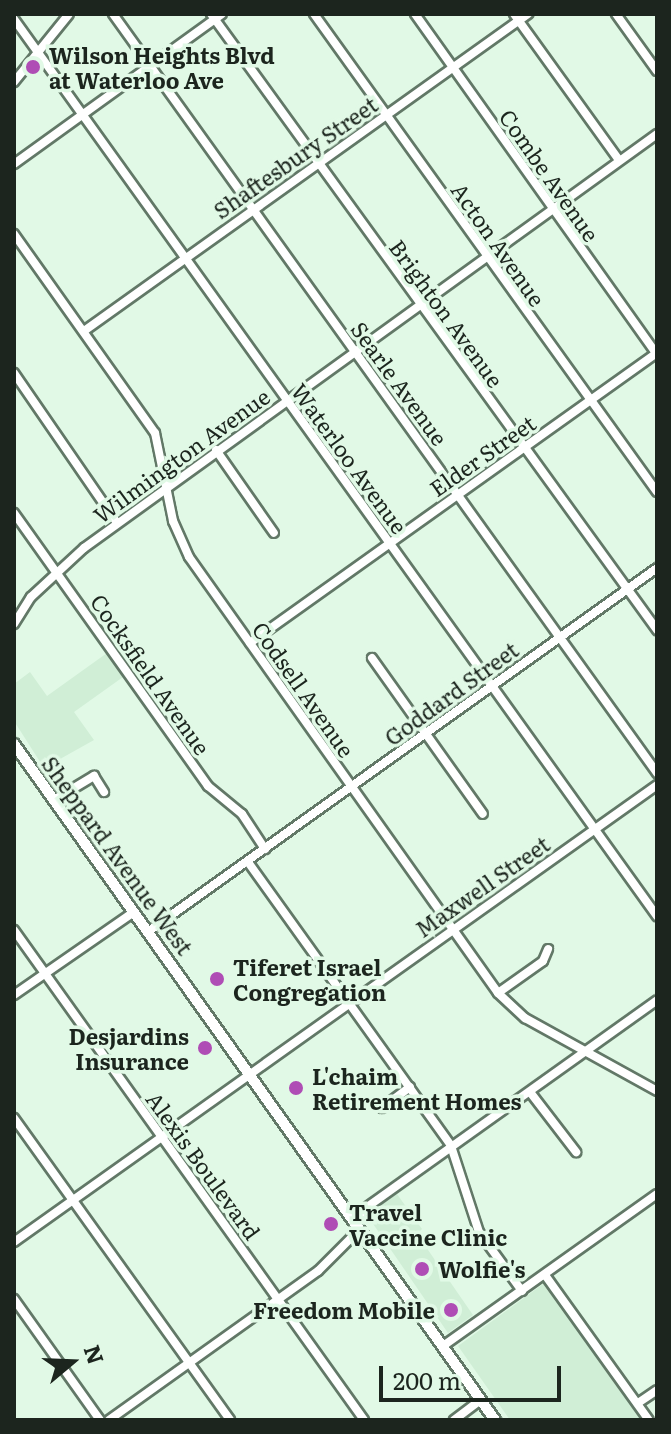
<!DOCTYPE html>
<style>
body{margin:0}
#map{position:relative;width:671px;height:1434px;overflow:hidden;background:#e1f9e6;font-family:Literata,serif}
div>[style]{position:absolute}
.built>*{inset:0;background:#d0eed6}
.roads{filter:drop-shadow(2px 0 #627867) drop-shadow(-2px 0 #627867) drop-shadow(0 2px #627867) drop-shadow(0 -2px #627867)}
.minor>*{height:8px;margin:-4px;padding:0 4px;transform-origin:4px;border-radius:4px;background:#fff}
.major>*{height:10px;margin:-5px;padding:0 5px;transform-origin:5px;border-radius:5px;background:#fff}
.dots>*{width:22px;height:22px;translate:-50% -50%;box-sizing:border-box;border:4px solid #e1f9e6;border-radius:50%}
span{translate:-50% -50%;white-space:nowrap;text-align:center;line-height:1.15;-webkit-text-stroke:7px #e1f9e6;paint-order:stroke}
.poi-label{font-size:22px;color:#1c251e;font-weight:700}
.left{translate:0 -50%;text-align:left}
.right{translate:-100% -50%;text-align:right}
.street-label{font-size:22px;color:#1c251e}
.frame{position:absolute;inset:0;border:16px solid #1c251e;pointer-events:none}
.north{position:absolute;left:32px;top:1322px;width:80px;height:80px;-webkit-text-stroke:6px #e1f9e6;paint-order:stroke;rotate:71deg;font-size:22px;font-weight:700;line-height:32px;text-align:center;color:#1c251e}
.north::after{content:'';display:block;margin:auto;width:28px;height:36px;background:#1c251e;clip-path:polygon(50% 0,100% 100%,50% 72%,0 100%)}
.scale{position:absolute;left:379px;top:1366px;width:182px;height:36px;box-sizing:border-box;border:4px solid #1c251e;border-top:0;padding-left:10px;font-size:24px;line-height:28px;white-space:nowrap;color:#1c251e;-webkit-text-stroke:6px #e1f9e6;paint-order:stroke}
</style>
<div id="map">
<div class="built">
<i style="clip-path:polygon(107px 653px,123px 677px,74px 712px,94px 740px,44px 768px,14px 721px,14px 684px,30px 672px,47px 696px)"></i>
<i style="clip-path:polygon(397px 1194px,422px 1229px,417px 1234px,473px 1315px,448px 1333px,367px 1215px)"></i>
<i style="clip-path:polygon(543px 1284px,641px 1420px,510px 1420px,458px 1346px)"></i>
</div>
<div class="roads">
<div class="minor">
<i style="left:113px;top:14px;width:934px;rotate:54.37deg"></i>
<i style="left:211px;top:14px;width:761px;rotate:54.09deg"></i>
<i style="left:314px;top:14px;width:588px;rotate:54.34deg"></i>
<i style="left:415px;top:14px;width:418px;rotate:54.6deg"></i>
<i style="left:514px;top:14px;width:180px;rotate:54.3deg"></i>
<i style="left:616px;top:14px;width:70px;rotate:54.3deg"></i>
<i style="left:14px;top:19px;width:1104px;rotate:54.37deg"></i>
<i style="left:14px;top:82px;width:87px;rotate:-51deg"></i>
<i style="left:14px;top:164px;width:256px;rotate:-35.8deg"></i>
<i style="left:14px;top:234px;width:244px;rotate:54.7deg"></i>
<i style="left:155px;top:433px;width:90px;rotate:78.4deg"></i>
<i style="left:173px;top:521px;width:39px;rotate:66deg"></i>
<i style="left:189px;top:557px;width:534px;rotate:54.67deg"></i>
<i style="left:498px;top:993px;width:37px;rotate:43deg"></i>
<i style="left:525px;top:1018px;width:151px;rotate:28.9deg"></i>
<i style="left:84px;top:331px;width:546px;rotate:-35.53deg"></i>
<i style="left:14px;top:373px;width:182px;rotate:55.5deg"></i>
<i style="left:216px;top:450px;width:101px;rotate:55.1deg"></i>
<i style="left:14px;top:513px;width:335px;rotate:54.6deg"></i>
<i style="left:208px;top:786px;width:44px;rotate:39.5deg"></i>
<i style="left:242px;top:814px;width:42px;rotate:56.7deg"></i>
<i style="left:14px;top:624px;width:32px;rotate:-58deg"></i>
<i style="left:31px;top:597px;width:72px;rotate:-42.8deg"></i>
<i style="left:84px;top:548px;width:707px;rotate:-35.85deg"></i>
<i style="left:250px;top:643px;width:500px;rotate:-35.5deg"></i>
<i style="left:372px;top:658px;width:191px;rotate:54.6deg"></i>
<i style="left:54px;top:800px;width:47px;rotate:-31deg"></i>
<i style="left:94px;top:776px;width:19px;rotate:58deg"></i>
<i style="left:248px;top:862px;width:349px;rotate:54.4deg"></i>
<i style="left:451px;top:1146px;width:90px;rotate:72deg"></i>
<i style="left:479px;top:1232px;width:73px;rotate:53.9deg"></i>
<i style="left:14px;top:930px;width:602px;rotate:54.46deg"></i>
<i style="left:149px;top:931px;width:624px;rotate:-35.55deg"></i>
<i style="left:498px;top:993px;width:55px;rotate:-35.4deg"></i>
<i style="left:543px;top:961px;width:13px;rotate:-67deg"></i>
<i style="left:14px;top:995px;width:146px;rotate:-34.7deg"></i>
<i style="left:530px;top:1092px;width:76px;rotate:52.5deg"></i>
<i style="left:382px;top:1108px;width:35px;rotate:-37deg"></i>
<i style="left:14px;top:1118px;width:371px;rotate:54.4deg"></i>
<i style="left:14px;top:1242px;width:789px;rotate:-35.4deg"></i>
<i style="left:545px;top:1275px;width:178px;rotate:54.4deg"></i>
<i style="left:14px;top:1299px;width:148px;rotate:54.6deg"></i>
<i style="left:443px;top:1346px;width:262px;rotate:-35.4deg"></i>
<i style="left:638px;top:1403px;width:23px;rotate:-34deg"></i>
<i style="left:109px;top:1420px;width:257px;rotate:-35.5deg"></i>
<i style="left:318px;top:1271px;width:47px;rotate:-45deg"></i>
<i style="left:351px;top:1238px;width:30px;rotate:-67deg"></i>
<i style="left:363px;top:1210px;width:361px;rotate:-35.5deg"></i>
<i style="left:454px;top:1420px;width:34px;rotate:-37deg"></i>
</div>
<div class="major">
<i style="left:14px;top:744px;width:830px;rotate:54.57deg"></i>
</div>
</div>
<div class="dots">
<i style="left:33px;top:67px;background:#af4db5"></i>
<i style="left:217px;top:979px;background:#af4db5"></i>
<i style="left:205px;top:1048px;background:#af4db5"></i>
<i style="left:296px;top:1088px;background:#af4db5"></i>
<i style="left:331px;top:1224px;background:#af4db5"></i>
<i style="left:422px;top:1269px;background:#af4db5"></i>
<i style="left:451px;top:1310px;background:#af4db5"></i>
</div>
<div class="poi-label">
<span class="left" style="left:49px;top:67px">Wilson Heights Blvd<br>at Waterloo Ave</span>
<span class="left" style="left:233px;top:979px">Tiferet Israel<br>Congregation</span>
<span class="right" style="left:189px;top:1048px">Desjardins<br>Insurance</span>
<span class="left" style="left:312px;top:1088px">L'chaim<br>Retirement Homes</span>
<span class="left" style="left:349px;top:1224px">Travel<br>Vaccine Clinic</span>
<span class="left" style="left:438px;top:1269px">Wolfie's</span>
<span class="right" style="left:435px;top:1310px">Freedom Mobile</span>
</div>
<div class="street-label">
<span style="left:295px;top:157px;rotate:-35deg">Shaftesbury Street</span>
<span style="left:550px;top:175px;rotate:55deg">Combe Avenue</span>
<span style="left:499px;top:244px;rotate:55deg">Acton Avenue</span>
<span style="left:447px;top:313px;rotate:54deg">Brighton Avenue</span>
<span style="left:400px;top:383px;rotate:54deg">Searle Avenue</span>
<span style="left:181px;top:455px;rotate:-36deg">Wilmington Avenue</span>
<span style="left:482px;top:455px;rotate:-35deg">Elder Street</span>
<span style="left:350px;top:458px;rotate:54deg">Waterloo Avenue</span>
<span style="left:151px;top:674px;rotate:55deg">Cocksfield Avenue</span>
<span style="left:304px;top:689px;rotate:55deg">Codsell Avenue</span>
<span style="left:451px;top:693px;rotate:-36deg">Goddard Street</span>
<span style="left:118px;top:855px;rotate:54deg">Sheppard Avenue West</span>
<span style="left:482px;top:886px;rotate:-35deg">Maxwell Street</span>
<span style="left:204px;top:1165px;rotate:54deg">Alexis Boulevard</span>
</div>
<div class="frame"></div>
<div class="north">N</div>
<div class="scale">200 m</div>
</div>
